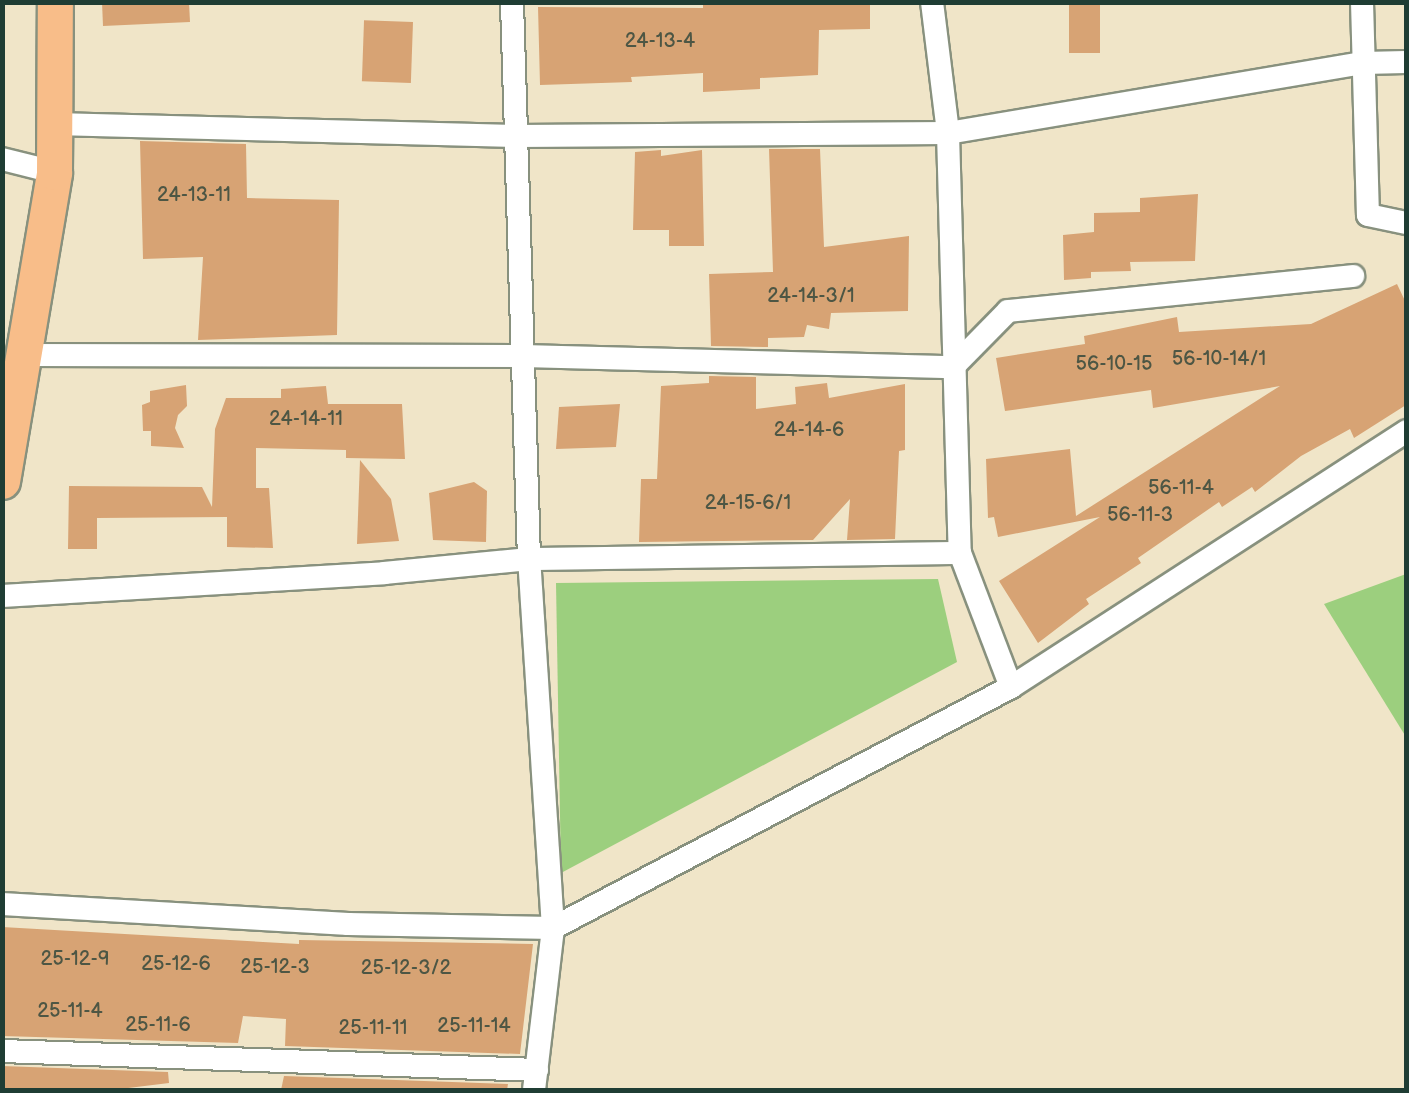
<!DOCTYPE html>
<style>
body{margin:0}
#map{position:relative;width:1409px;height:1093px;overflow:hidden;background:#f0e5c8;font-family:"Balsamiq Sans",sans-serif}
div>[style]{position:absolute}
.green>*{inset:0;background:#9ccf7e}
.building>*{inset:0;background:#d7a374;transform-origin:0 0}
.roads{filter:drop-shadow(2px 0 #88917e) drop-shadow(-2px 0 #88917e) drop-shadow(0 2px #88917e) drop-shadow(0 -2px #88917e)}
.minor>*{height:22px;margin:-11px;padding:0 11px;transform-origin:11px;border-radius:11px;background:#fff}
.primary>*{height:35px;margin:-17.5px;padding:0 17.5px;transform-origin:17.5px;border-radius:17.5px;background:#f8bd89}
span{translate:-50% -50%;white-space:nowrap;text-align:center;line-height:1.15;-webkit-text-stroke:10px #fbf7ec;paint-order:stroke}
.number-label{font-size:20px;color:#4d5644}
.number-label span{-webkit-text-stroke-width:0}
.frame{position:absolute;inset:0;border:5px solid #1f3d34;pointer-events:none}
</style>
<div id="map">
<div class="green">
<i style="clip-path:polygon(1406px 574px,1406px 737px,1324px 604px)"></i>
<i style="clip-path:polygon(938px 579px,957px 662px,561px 873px,556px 583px)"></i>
</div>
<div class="building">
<i style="clip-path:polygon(102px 2px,189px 2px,190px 22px,103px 26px)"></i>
<i style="clip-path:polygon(723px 2px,870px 2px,870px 29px,819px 30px,818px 75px,760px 78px,760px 89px,703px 92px,703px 73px,631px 77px,632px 82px,540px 85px,538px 7px,703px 8px,703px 3px)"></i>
<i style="left:1069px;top:2px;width:31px;height:51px"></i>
<i style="left:413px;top:22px;width:61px;height:49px;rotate:92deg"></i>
<i style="clip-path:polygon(140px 141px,246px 144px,247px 198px,339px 200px,337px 335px,198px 340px,203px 257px,143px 259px)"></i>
<i style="clip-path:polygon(769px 149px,820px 149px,824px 247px,909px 236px,908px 311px,831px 313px,829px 329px,807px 325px,804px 337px,768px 338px,768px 347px,711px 346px,709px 274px,773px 272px)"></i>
<i style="clip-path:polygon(661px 150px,661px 156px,702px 150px,704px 246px,669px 246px,669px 230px,633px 230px,635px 152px)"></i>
<i style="clip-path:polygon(1198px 194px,1195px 261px,1130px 262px,1131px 271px,1091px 272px,1091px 278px,1064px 280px,1063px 235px,1094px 232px,1094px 213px,1140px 212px,1140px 198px)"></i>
<i style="clip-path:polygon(1397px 284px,1406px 303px,1406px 405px,1354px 438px,1350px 429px,1301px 456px,1255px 492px,1252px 487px,1222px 507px,1219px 502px,1138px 558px,1141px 563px,1086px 599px,1089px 604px,1038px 643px,999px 581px,1100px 517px,998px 537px,994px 517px,988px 518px,986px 459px,1070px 449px,1076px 516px,1280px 386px,1153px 408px,1151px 390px,1005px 411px,996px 358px,1085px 344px,1084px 336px,1177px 317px,1179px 332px,1311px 324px)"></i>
<i style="clip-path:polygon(709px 376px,756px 377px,756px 409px,796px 404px,795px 387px,827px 383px,829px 398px,905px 384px,905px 450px,899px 451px,895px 539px,847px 540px,850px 499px,813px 540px,639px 542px,641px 479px,657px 479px,661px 386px,709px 383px)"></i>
<i style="clip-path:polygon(186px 385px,187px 406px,178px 415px,175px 428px,184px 448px,151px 446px,151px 431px,143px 431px,142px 405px,150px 402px,150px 391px)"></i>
<i style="clip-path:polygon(326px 386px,328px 404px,402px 404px,405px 459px,346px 458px,346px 450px,256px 448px,256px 488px,269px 488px,273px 548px,227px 547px,227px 517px,97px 518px,97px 549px,68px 549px,69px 486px,202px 487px,212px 507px,215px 429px,226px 398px,281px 398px,281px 389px)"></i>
<i style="clip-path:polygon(620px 404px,616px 447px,556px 449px,559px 407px)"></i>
<i style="clip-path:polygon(360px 460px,391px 499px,399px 541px,357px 544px)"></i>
<i style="clip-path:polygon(474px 482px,487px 491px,486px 542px,433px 540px,429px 493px)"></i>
<i style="clip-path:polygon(2px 927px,299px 944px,299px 940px,533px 944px,520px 1054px,285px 1046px,286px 1019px,243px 1016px,238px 1043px,2px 1036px)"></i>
<i style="clip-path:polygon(2px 1066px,168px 1072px,169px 1083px,112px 1090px,2px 1090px)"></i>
<i style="clip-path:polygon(284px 1076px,508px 1084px,507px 1090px,281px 1090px)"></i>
</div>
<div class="roads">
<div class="minor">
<i style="left:932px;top:2px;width:132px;rotate:83deg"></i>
<i style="left:948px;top:133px;width:420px;rotate:88.4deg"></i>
<i style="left:960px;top:553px;width:143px;rotate:69.2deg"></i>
<i style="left:1362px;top:2px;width:213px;rotate:88.4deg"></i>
<i style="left:1368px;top:215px;width:39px;rotate:12deg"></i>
<i style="left:55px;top:124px;width:460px;rotate:1.5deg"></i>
<i style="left:515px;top:136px;width:433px;rotate:-0.4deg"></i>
<i style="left:948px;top:133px;width:421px;rotate:-9.6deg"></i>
<i style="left:1363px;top:63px;width:43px;rotate:-1.3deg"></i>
<i style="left:2px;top:159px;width:54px;rotate:14deg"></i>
<i style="left:21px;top:355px;width:502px;rotate:0.11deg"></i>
<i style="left:523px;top:356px;width:430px;rotate:1.5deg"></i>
<i style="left:953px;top:367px;width:78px;rotate:-45.5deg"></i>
<i style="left:1008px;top:311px;width:347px;rotate:-5.8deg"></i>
<i style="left:2px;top:596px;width:383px;rotate:-3.4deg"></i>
<i style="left:384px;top:573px;width:146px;rotate:-5.5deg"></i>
<i style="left:529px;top:559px;width:431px;rotate:-0.8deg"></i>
<i style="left:2px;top:904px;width:347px;rotate:3.3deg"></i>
<i style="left:348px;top:924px;width:205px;rotate:1.1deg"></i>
<i style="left:553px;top:928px;width:370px;rotate:-93.7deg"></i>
<i style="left:529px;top:559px;width:557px;rotate:-91.75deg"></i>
<i style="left:2px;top:1051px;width:535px;rotate:2.03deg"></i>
<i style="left:534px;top:1090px;width:163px;rotate:-83.3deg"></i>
<i style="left:553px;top:928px;width:518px;rotate:-27.75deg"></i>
<i style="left:1011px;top:687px;width:471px;rotate:-32.9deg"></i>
</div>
<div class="primary">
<i style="left:2px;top:481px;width:313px;rotate:-80.4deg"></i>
<i style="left:54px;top:172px;width:170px;rotate:-89.7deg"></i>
</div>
</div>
<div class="number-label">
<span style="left:660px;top:41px">24-13-4</span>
<span style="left:194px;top:195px">24-13-11</span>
<span style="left:811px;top:296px">24-14-3/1</span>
<span style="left:1219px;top:359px">56-10-14/1</span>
<span style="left:1114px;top:364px">56-10-15</span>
<span style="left:306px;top:419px">24-14-11</span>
<span style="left:809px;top:430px">24-14-6</span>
<span style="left:1181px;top:488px">56-11-4</span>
<span style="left:748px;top:503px">24-15-6/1</span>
<span style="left:1140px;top:515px">56-11-3</span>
<span style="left:75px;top:959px">25-12-9</span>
<span style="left:176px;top:964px">25-12-6</span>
<span style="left:275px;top:967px">25-12-3</span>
<span style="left:406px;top:968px">25-12-3/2</span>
<span style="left:70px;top:1011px">25-11-4</span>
<span style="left:158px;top:1025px">25-11-6</span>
<span style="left:474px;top:1026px">25-11-14</span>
<span style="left:373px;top:1028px">25-11-11</span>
</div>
<div class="frame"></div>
</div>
